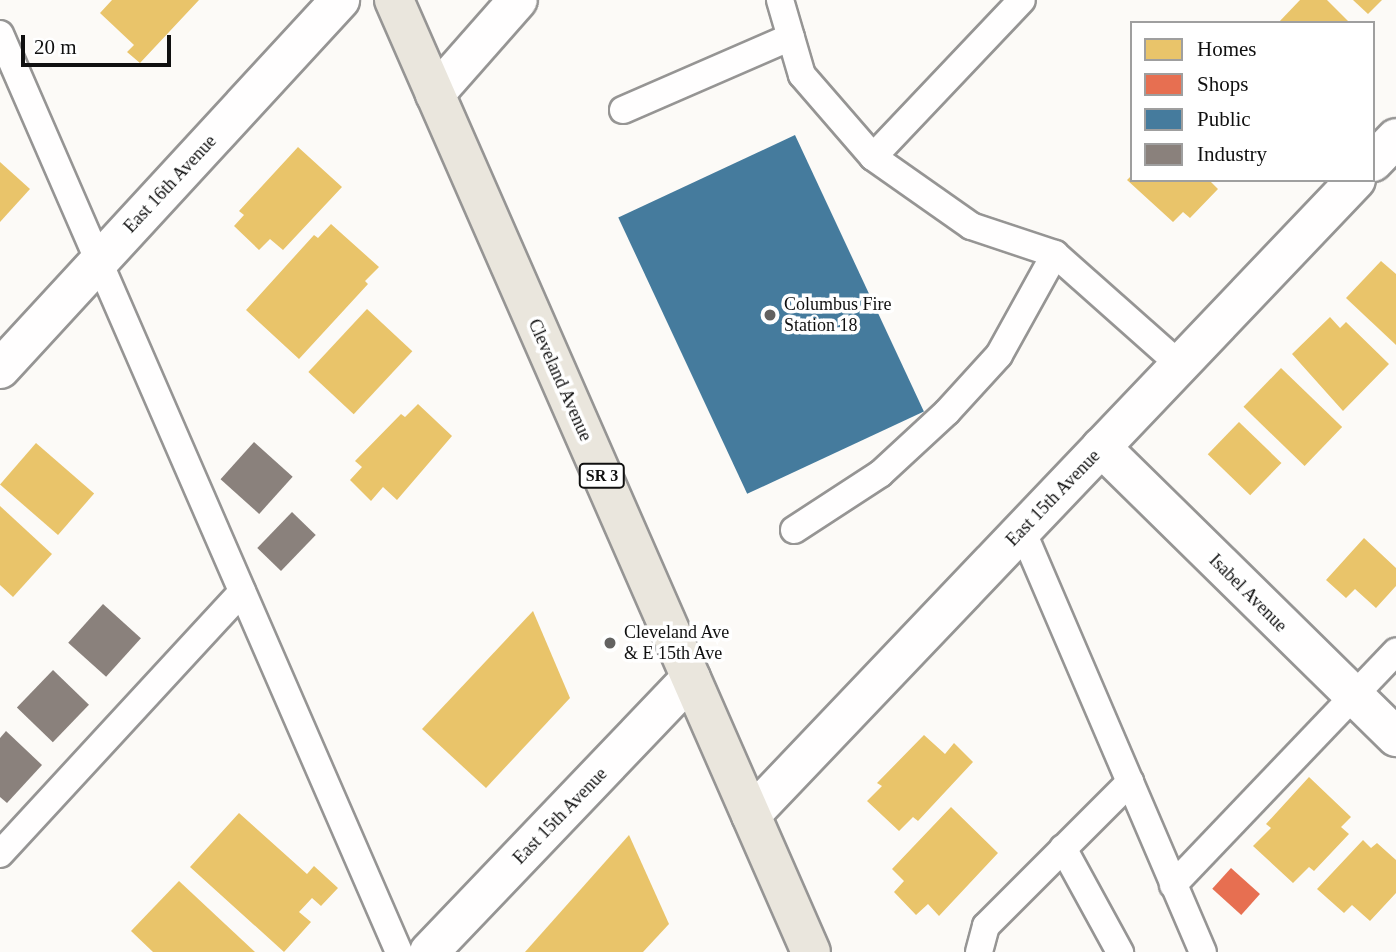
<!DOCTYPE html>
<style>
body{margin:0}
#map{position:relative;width:1396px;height:952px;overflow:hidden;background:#fcfaf7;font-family:"Times New Roman",serif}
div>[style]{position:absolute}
.homes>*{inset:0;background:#e9c46a;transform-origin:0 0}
.shops>*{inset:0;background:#e76f51;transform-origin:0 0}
.public>*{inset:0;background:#457b9d;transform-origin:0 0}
.industry>*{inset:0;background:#8a817c;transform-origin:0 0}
.roads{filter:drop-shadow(2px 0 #969594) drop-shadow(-2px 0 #969594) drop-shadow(0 2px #969594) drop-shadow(0 -2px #969594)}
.service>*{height:26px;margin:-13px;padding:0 13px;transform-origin:13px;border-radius:13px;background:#fffefe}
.minor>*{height:38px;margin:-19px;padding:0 19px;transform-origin:19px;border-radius:19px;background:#fffefe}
.primary>*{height:38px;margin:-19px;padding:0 19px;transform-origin:19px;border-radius:19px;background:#eae6dd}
.dots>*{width:19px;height:19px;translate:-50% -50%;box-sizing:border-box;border:4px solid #fff;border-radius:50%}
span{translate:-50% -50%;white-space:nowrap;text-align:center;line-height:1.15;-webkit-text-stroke:7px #fff;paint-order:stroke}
.shield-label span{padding:2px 5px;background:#fff;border:2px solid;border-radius:5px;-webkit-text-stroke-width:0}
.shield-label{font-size:16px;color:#101010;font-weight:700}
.street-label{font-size:18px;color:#101010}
.poi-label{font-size:18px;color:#101010}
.left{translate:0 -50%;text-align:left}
.legend{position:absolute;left:1130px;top:21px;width:245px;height:161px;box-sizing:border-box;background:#fff;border:2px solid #9f9f9f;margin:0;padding:9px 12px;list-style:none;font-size:21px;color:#101010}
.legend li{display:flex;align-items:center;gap:14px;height:35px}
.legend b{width:35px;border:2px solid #9f9f9f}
.scale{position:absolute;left:21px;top:35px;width:150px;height:32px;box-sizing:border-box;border:4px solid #101010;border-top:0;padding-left:9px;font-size:21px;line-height:24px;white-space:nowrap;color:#101010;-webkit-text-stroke:5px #fff;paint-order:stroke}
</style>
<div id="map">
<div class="homes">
<i style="clip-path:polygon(112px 0,199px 0,140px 63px,127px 52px,134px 45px,100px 13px)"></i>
<i style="clip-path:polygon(1300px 0,1327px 0,1350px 23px,1278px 23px)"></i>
<i style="clip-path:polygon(1353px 0,1382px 0,1368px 14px)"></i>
<i style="clip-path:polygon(298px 147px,342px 187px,283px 250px,270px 239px,259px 250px,234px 226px,244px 215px,239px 211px)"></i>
<i style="clip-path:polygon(0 162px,30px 189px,0 222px)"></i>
<i style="clip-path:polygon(1132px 175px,1132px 180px,1209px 180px,1218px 189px,1190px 218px,1183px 212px,1173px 222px,1127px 180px)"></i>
<i style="clip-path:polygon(331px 224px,379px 267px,365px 281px,368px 284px,299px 359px,246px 310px,314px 235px,318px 238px)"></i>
<i style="clip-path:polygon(1381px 261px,1396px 274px,1396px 345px,1346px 298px)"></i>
<i style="left:367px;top:309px;width:62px;height:86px;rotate:43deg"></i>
<i style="clip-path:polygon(1330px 317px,1340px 328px,1346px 322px,1389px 364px,1343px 411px,1292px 354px)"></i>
<i style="left:1281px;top:368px;width:85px;height:54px;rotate:44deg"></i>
<i style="clip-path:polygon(418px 404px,452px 436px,397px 500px,383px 487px,371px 501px,350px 480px,362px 467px,355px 461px,401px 414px,405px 417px)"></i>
<i style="left:1239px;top:422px;width:59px;height:45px;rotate:44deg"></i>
<i style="left:36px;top:443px;width:77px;height:55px;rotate:41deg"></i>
<i style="clip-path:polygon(0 506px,52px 554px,13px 597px,0 585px)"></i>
<i style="clip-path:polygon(1364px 538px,1396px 568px,1396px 586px,1376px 608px,1355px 589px,1346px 598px,1326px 580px)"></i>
<i style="clip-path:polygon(533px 611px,570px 698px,486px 788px,422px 729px)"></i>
<i style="clip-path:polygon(924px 735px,945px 754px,954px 743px,973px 762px,918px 821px,913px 817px,899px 831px,867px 801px,882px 786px,877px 783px)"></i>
<i style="clip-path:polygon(1309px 777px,1351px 817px,1341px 827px,1349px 834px,1314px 871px,1309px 867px,1293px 883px,1253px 846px,1271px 828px,1266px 824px)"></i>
<i style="clip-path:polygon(951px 807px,998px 853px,939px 916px,928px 904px,916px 915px,894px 892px,904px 881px,892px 869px)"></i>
<i style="clip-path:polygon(239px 813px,307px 874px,314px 866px,338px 888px,321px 906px,312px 898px,299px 912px,311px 922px,284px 952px,190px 867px)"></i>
<i style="clip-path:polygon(629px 835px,669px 924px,643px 952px,525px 952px)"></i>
<i style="clip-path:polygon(1363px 840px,1371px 848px,1377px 843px,1396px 860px,1396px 893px,1370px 921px,1352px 905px,1344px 913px,1317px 889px)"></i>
<i style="clip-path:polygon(179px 881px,255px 952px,153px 952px,131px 931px)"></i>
</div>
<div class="shops">
<i style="left:1231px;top:868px;width:39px;height:28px;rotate:42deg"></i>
</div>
<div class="public">
<i style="left:795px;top:135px;width:305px;height:195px;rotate:65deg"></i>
</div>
<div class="industry">
<i style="left:254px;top:442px;width:52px;height:50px;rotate:42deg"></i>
<i style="left:292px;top:512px;width:33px;height:50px;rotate:44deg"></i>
<i style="left:103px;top:604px;width:51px;height:52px;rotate:42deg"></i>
<i style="left:53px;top:670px;width:50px;height:52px;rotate:44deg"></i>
<i style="clip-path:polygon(6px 731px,42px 765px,7px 803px,0 797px,0 738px)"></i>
</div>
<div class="roads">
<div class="service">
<i style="left:780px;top:0;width:78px;rotate:73.7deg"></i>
<i style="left:802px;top:75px;width:108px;rotate:49.1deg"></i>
<i style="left:873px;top:157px;width:120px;rotate:35.1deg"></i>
<i style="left:971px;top:226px;width:89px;rotate:18.4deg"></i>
<i style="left:1055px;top:254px;width:167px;rotate:41.6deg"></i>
<i style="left:0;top:34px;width:1001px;rotate:66.51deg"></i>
<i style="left:623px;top:110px;width:183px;rotate:-23.5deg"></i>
<i style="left:873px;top:157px;width:216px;rotate:-46.5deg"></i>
<i style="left:794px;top:530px;width:103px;rotate:-33.1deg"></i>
<i style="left:880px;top:474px;width:91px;rotate:-42.8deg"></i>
<i style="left:947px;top:412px;width:77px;rotate:-47.6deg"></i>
<i style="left:999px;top:355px;width:115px;rotate:-61deg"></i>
<i style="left:1022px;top:530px;width:459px;rotate:66.8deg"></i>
<i style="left:1063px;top:848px;width:119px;rotate:61.3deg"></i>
<i style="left:0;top:854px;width:357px;rotate:-47.3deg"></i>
<i style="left:1173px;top:885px;width:323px;rotate:-46.3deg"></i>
<i style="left:979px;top:952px;width:27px;rotate:-75deg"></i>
<i style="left:986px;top:926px;width:204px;rotate:-45deg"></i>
</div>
<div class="minor">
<i style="left:435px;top:94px;width:125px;rotate:-48.6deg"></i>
<i style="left:1373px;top:162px;width:33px;rotate:-46deg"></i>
<i style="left:0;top:369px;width:502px;rotate:-47.34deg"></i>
<i style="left:1101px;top:447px;width:414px;rotate:44.5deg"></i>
<i style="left:751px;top:815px;width:877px;rotate:-46.39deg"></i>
<i style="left:429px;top:952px;width:379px;rotate:-46.3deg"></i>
</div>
<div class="primary">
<i style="left:394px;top:0;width:1039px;rotate:66.35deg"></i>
</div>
</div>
<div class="dots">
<i style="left:770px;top:315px;background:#636261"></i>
<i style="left:610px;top:643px;background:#636261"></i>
</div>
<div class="shield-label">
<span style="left:602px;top:476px">SR 3</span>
</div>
<div class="street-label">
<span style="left:170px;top:184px;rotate:-47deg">East 16th Avenue</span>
<span style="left:560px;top:380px;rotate:66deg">Cleveland Avenue</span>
<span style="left:1053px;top:498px;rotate:-46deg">East 15th Avenue</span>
<span style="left:1248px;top:593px;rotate:45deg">Isabel Avenue</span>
<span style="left:560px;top:816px;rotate:-46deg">East 15th Avenue</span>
</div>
<div class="poi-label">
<span class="left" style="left:784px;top:315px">Columbus Fire<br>Station 18</span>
<span class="left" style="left:624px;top:643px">Cleveland Ave<br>&amp; E 15th Ave</span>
</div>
<ul class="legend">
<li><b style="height:19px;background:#e9c46a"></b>Homes</li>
<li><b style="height:19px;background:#e76f51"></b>Shops</li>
<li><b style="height:19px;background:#457b9d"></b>Public</li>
<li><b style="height:19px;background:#8a817c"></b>Industry</li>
</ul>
<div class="scale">20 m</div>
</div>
